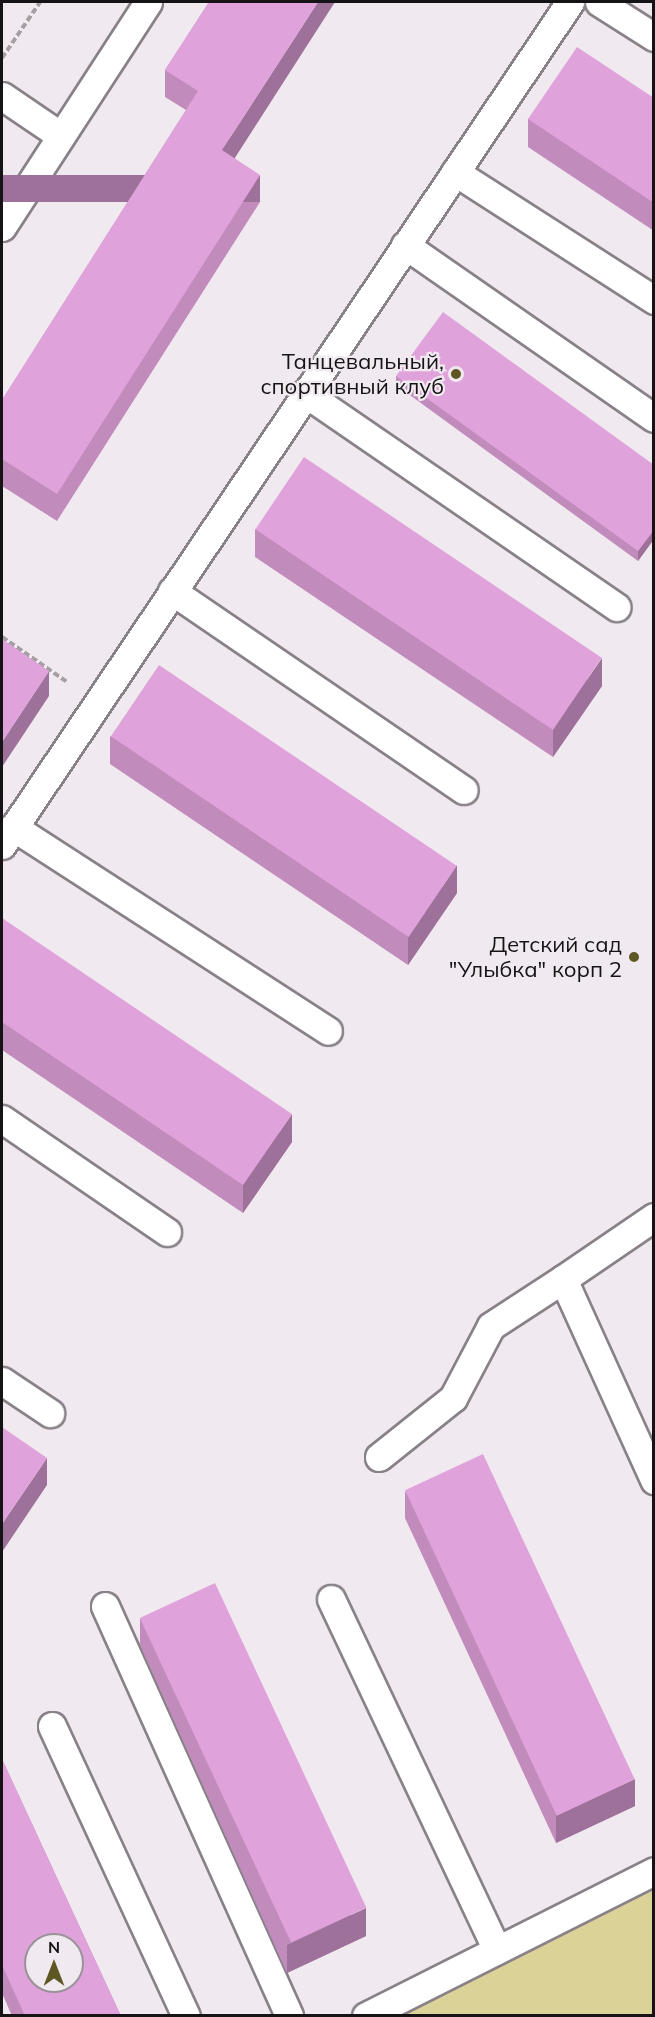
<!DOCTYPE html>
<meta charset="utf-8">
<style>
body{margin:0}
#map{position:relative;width:655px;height:2017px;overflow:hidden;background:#f1e9f0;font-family:Mulish,sans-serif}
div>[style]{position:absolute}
.green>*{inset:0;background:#dbd297}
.path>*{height:4px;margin-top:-2px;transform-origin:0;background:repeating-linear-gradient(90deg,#a59fa4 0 6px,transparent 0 9px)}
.roads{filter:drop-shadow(2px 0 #898188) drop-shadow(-2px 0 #898188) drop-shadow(0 2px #898188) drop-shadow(0 -2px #898188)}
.lane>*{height:27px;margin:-13.5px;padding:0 13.5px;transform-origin:13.5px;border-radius:13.5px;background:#fff}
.wall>*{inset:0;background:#c18bbc}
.shaded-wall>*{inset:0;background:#9d7199;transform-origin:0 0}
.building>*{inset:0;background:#e0a2db;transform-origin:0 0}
.dots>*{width:16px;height:16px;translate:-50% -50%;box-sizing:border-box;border:3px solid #f1e9f0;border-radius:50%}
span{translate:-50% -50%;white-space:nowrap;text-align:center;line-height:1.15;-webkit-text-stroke:4.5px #f1e9f0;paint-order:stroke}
.poi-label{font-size:22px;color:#161316}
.right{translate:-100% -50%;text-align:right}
.frame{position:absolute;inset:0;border:3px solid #161316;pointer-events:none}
.north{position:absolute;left:24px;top:1933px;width:60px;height:60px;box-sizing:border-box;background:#f1e9f0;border:2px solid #999399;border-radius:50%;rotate:0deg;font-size:16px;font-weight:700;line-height:24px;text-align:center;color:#161316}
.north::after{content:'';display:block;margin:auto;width:21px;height:27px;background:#5f5723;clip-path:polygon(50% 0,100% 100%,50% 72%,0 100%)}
</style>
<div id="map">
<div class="green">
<i style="clip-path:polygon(653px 1871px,653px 2015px,366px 2016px)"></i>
</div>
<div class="path">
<i style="left:2px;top:58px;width:68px;rotate:-55.8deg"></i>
<i style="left:2px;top:637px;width:79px;rotate:34.7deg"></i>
</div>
<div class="roads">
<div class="lane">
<i style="left:599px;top:2px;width:65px;rotate:32.5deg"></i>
<i style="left:2px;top:96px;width:71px;rotate:34.1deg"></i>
<i style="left:455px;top:172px;width:237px;rotate:32.7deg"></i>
<i style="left:2px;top:227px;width:268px;rotate:-57deg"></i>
<i style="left:405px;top:245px;width:303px;rotate:34.8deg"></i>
<i style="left:305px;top:393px;width:378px;rotate:34.5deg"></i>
<i style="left:172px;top:591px;width:353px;rotate:34.3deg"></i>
<i style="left:13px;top:827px;width:375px;rotate:32.9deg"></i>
<i style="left:2px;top:845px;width:1017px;rotate:-56.03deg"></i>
<i style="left:2px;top:1119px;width:200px;rotate:34.4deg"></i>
<i style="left:654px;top:1217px;width:110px;rotate:145.7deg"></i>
<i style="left:563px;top:1279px;width:221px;rotate:65.6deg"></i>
<i style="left:2px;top:1381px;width:58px;rotate:33.7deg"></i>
<i style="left:379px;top:1457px;width:95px;rotate:-38.6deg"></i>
<i style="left:453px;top:1398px;width:81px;rotate:-62.2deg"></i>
<i style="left:491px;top:1326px;width:86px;rotate:-33.1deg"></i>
<i style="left:331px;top:1599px;width:388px;rotate:64.7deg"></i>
<i style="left:105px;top:1606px;width:449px;rotate:65.8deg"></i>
<i style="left:52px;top:1726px;width:319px;rotate:65.2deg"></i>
<i style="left:366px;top:2016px;width:322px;rotate:-26.7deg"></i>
</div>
</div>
<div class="wall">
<i style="clip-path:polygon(209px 2px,235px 158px,260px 202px,57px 521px,2px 486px,2px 400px,186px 110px,165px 97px,165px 70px)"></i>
<i style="clip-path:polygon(654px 98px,654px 231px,528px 147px,528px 119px)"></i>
<i style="clip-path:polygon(396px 376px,654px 465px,654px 539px,638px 561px,396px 385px)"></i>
<i style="clip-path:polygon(255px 529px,602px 686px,553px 757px,255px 557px)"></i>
<i style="clip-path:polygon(110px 736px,457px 893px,408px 965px,110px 764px)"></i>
<i style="clip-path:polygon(2px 918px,292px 1142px,243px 1213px,2px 1050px)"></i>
<i style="clip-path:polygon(405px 1491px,635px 1806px,556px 1843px,405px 1518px)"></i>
<i style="clip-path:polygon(140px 1618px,366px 1936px,287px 1973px,140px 1645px)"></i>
<i style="clip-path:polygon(2px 1759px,121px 2016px,12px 2016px,2px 1993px)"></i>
</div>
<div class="shaded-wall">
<i style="clip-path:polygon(318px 2px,335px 2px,222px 178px,222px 150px)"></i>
<i style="left:260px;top:175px;width:27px;height:378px;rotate:90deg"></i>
<i style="clip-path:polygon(654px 530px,654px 539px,638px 561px,638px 551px)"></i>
<i style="clip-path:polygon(602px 658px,602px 686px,553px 757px,553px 729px)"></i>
<i style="clip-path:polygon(49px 671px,49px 696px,2px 767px,2px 742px)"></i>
<i style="clip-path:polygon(457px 865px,457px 893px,408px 965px,408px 938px)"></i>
<i style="clip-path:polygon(292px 1114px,292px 1142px,243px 1213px,243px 1185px)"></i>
<i style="clip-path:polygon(47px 1458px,47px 1485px,2px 1552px,2px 1524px)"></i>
<i style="clip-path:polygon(635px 1779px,635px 1806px,556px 1843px,556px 1816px)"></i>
<i style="clip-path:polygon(366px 1908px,366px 1936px,287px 1973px,287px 1945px)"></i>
</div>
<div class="building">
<i style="clip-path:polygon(209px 2px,318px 2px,222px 150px,260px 175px,57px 494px,2px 459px,2px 400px,198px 91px,165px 70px)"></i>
<i style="clip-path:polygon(577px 47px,654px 98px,654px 203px,528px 119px)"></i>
<i style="clip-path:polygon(443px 312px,654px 465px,654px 530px,638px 551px,396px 376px)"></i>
<i style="left:304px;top:457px;width:359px;height:87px;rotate:34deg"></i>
<i style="clip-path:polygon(2px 639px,49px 671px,2px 742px)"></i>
<i style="left:159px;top:665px;width:359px;height:86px;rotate:34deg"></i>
<i style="clip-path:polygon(2px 918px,292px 1114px,243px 1185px,2px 1022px)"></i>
<i style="clip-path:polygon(2px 1427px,47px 1458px,2px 1524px)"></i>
<i style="left:483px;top:1454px;width:359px;height:86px;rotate:65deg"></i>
<i style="left:215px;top:1583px;width:358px;height:83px;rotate:65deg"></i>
<i style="clip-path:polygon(evenodd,2px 1759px,121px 2016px,25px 2016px,2px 1965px,2px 1759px,36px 1945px,72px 1945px,72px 1981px,36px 1981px,36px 1945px)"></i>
</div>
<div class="dots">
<i style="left:456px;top:374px;background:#5f5723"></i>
<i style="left:634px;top:957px;background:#5f5723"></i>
</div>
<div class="poi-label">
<span class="right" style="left:444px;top:374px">Танцевальный,<br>спортивный клуб</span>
<span class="right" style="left:622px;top:957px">Детский сад<br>"Улыбка" корп 2</span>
</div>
<div class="frame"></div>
<div class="north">N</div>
</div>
